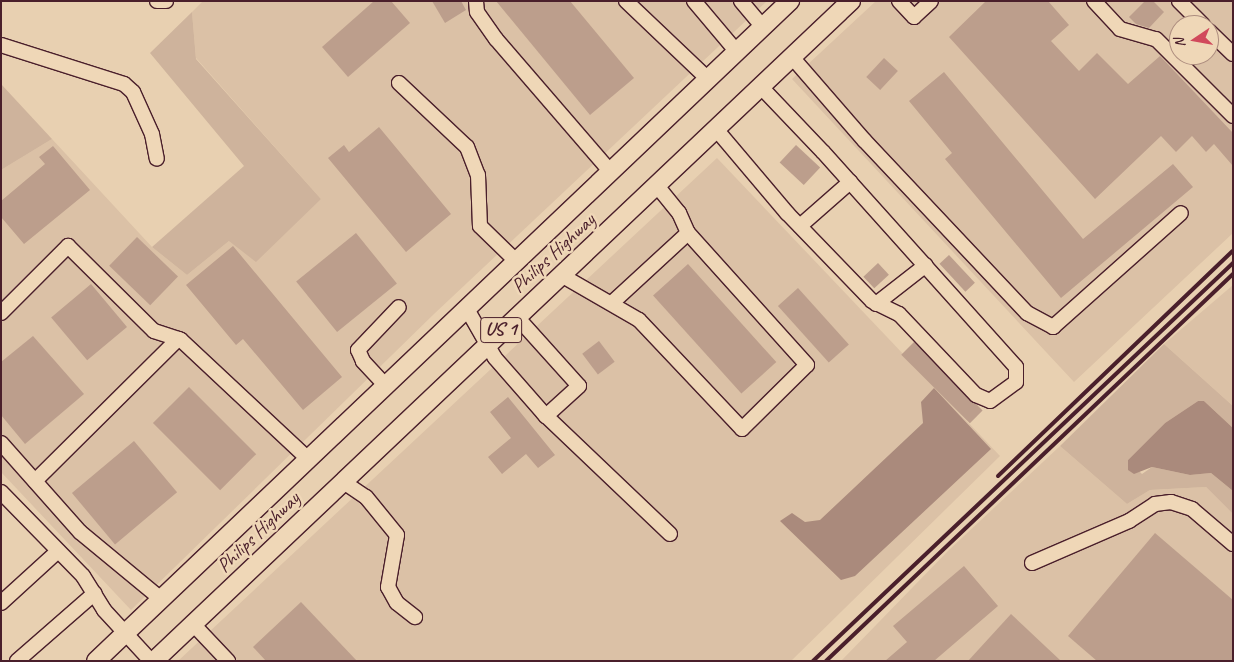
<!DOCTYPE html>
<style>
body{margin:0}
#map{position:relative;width:1234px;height:662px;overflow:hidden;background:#e8d0b1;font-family:Caveat,sans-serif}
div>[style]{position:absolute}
.built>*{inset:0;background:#dbc1a6}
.green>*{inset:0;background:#ceb39c}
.water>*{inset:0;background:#aa8a7c}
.building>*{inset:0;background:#bc9e8c;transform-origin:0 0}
.roads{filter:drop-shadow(1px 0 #4a1f2b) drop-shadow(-1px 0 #4a1f2b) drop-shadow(0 1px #4a1f2b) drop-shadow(0 -1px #4a1f2b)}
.minor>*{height:14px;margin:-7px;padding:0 7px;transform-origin:7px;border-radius:7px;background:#efd7b7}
.major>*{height:18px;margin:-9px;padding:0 9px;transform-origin:9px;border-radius:9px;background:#efd7b7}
.rail>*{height:4px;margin:-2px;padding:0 2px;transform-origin:2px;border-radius:2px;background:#4a1f2b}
span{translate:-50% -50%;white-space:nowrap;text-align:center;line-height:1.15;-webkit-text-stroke:5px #efd7b7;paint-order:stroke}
.shield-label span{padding:1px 4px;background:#efd7b7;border:1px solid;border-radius:4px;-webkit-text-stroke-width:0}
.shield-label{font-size:19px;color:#4a1f2b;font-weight:700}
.street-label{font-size:20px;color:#4a1f2b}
.frame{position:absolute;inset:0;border:2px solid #4a1f2b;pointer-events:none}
.north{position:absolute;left:1169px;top:15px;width:50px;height:50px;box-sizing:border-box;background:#efd7b7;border:1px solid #ad8d7f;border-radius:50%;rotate:258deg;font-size:14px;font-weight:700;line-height:20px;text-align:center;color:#4a1f2b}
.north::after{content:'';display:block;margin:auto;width:18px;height:22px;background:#d1495b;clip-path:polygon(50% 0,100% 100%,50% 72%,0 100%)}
</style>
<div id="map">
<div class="built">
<i style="clip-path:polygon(203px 1px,767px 1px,434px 314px,131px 610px,1px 472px,1px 170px,52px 139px,152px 247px,187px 275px,229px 241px,321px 199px,196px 58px,192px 12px)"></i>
<i style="clip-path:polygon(evenodd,876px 1px,1233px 1px,1233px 233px,1074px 382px,792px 79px,876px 1px,1179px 25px,1209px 25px,1209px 55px,1179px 55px,1179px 25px)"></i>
<i style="clip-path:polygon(717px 158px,1000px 456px,791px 661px,178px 661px)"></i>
<i style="clip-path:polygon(1233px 285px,1233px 406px,1164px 344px)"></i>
<i style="clip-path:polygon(1060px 446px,1127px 504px,1150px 490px,1206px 487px,1233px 514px,1233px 661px,841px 661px,948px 551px)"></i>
</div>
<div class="green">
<i style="clip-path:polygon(192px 12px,196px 59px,321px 199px,256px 262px,229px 241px,187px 275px,152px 247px,244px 166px,150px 53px)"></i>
<i style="clip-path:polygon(1px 84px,52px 139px,1px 170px)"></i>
<i style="clip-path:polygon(1164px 344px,1233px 406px,1233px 428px,1204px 401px,1198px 401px,1165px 423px,1128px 460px,1142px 474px,1152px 467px,1190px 475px,1211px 473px,1233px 491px,1233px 514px,1206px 487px,1150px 490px,1127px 504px,1060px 446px)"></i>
</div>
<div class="water">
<i style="clip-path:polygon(934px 388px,991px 449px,855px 576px,841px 580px,780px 521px,792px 513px,805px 522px,820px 520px,923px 423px,921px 402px)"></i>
<i style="clip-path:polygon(1198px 401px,1204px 401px,1233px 428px,1233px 491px,1211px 473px,1190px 475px,1152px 467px,1134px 474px,1128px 470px,1128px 460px,1165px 423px)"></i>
</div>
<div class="building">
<i style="clip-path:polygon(374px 1px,391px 1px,410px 23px,348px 77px,322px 47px)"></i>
<i style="clip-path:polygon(432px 1px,461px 1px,466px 10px,445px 23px)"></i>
<i style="clip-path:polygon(496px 1px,570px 1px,634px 78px,590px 115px)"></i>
<i style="clip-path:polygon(986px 1px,1048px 1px,1069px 25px,1051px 41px,1079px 71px,1097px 53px,1128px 84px,1160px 56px,1233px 133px,1233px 166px,1214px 144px,1206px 152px,1192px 136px,1176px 152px,1161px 136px,1095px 199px,949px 37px)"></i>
<i style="clip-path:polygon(1145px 1px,1153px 1px,1164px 12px,1149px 28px,1136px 24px,1129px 17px)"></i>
<i style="left:884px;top:58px;width:19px;height:26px;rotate:43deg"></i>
<i style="clip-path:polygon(944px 72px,1083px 239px,1173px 164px,1193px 187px,1061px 298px,945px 159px,952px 153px,909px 101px)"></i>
<i style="clip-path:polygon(379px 127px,451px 214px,406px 252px,328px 158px,344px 145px,349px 152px)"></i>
<i style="left:796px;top:145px;width:33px;height:24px;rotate:43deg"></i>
<i style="clip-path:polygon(53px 146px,90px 190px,24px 244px,1px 217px,1px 201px,45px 164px,39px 157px)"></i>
<i style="left:356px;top:233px;width:65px;height:77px;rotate:51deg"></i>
<i style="left:137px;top:237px;width:57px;height:40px;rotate:44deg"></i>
<i style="clip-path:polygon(233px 246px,342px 377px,303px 410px,243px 339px,236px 345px,186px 285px)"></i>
<i style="left:949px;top:255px;width:38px;height:13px;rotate:47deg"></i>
<i style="left:878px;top:263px;width:16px;height:20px;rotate:47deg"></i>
<i style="left:688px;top:264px;width:132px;height:47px;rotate:48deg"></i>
<i style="left:91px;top:284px;width:56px;height:52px;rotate:50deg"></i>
<i style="left:798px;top:288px;width:76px;height:27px;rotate:48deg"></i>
<i style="clip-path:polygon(33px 336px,84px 394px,25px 444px,1px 415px,1px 362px)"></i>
<i style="left:599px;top:341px;width:26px;height:21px;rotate:53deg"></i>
<i style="left:914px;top:342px;width:97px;height:18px;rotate:45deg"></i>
<i style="left:189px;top:387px;width:95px;height:51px;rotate:45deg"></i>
<i style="clip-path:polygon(508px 397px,555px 455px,538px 468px,526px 454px,502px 474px,488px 457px,511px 438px,490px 412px)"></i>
<i style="left:134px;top:441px;width:67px;height:81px;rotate:50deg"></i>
<i style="clip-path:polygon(1155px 533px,1233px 600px,1233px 661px,1097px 661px,1068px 636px)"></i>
<i style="clip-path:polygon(964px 566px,998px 606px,934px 661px,885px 661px,907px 642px,893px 626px)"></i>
<i style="clip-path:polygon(301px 602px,357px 661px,266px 661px,253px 647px)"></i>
<i style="clip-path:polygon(1011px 614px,1061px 661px,968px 661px)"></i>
</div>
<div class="roads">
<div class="minor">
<i style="left:157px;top:1px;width:9px"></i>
<i style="left:476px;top:1px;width:11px;rotate:85deg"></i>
<i style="left:477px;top:12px;width:33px;rotate:55deg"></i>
<i style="left:496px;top:39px;width:176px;rotate:49.2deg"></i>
<i style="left:626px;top:1px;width:113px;rotate:43.6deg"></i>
<i style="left:694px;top:1px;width:67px;rotate:49.9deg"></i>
<i style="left:741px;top:1px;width:34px;rotate:50deg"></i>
<i style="left:899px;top:1px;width:22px;rotate:47deg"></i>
<i style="left:914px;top:17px;width:23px;rotate:-43deg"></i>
<i style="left:1094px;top:1px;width:38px;rotate:47deg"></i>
<i style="left:1120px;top:29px;width:37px;rotate:16deg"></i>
<i style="left:1156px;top:39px;width:109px;rotate:45deg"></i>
<i style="left:1179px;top:1px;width:34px;rotate:45deg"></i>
<i style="left:1209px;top:31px;width:33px;rotate:44deg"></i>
<i style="left:1px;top:45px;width:129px;rotate:17.6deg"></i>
<i style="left:124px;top:84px;width:12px;rotate:42deg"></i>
<i style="left:133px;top:92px;width:46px;rotate:65.7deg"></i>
<i style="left:152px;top:134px;width:25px;rotate:79deg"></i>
<i style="left:792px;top:57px;width:110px;rotate:49.1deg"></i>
<i style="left:864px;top:140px;width:238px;rotate:46.7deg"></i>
<i style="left:1027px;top:313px;width:30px;rotate:28deg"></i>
<i style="left:1053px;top:327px;width:171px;rotate:-41.7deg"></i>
<i style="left:399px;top:83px;width:93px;rotate:43.3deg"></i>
<i style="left:467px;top:147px;width:30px;rotate:69deg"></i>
<i style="left:478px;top:175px;width:51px;rotate:87.8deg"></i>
<i style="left:480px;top:226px;width:52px;rotate:44.2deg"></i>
<i style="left:716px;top:129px;width:110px;rotate:49.8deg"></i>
<i style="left:787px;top:213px;width:122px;rotate:46deg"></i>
<i style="left:872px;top:301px;width:30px;rotate:26deg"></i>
<i style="left:899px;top:314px;width:112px;rotate:46.5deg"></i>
<i style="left:976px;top:395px;width:15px;rotate:23deg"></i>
<i style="left:990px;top:401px;width:32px;rotate:-36deg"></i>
<i style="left:1016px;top:382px;width:15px;rotate:-90deg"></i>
<i style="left:1016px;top:367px;width:289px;rotate:-131.9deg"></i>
<i style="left:823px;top:152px;width:90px;rotate:-133.6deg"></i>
<i style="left:800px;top:226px;width:67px;rotate:-41.3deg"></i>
<i style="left:561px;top:275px;width:90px;rotate:30deg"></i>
<i style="left:639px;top:320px;width:150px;rotate:46.6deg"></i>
<i style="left:742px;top:429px;width:91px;rotate:-44.6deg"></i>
<i style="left:807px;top:365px;width:178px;rotate:-132deg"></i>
<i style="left:688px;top:233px;width:22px;rotate:-114deg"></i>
<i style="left:679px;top:213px;width:36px;rotate:-129deg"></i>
<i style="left:613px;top:302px;width:102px;rotate:-42.6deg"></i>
<i style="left:876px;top:304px;width:63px;rotate:-38deg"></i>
<i style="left:467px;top:309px;width:56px;rotate:60.3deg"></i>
<i style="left:495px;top:358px;width:74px;rotate:48.8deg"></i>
<i style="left:544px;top:414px;width:174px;rotate:43.6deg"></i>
<i style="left:1px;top:313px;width:95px;rotate:-45deg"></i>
<i style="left:68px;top:246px;width:121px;rotate:44.7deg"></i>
<i style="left:154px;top:331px;width:28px;rotate:18deg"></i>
<i style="left:181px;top:340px;width:174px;rotate:43.1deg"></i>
<i style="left:516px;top:316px;width:94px;rotate:48deg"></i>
<i style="left:579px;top:386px;width:45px;rotate:137.7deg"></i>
<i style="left:386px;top:386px;width:34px;rotate:-133deg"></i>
<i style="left:363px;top:361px;width:12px;rotate:-114deg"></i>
<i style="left:358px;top:350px;width:59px;rotate:-46.4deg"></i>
<i style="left:1px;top:443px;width:119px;rotate:48.4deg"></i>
<i style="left:80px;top:532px;width:105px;rotate:39.6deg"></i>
<i style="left:35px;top:481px;width:202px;rotate:-44.8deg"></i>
<i style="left:342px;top:481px;width:29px;rotate:34deg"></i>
<i style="left:366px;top:497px;width:49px;rotate:50.8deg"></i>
<i style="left:397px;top:535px;width:53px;rotate:99.8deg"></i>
<i style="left:388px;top:587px;width:18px;rotate:61deg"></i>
<i style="left:397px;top:603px;width:23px;rotate:38deg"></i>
<i style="left:1px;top:492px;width:117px;rotate:45.7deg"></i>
<i style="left:83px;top:576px;width:40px;rotate:58deg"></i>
<i style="left:104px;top:610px;width:69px;rotate:47.3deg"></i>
<i style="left:1032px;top:563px;width:106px;rotate:-23.4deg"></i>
<i style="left:1129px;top:521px;width:31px;rotate:-33deg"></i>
<i style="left:1155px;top:504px;width:16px;rotate:-7deg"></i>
<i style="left:1171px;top:502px;width:22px;rotate:18deg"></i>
<i style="left:1192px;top:509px;width:54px;rotate:40.5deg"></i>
<i style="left:1px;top:603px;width:77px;rotate:-42.4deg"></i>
<i style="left:193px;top:624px;width:51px;rotate:46.6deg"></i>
<i style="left:17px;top:661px;width:103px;rotate:-41.1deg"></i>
</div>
<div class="major">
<i style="left:96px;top:661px;width:958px;rotate:-43.56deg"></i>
<i style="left:154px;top:661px;width:960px;rotate:-43.44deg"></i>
</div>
</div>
<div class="rail">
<i style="left:998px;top:476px;width:325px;rotate:-43.8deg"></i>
<i style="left:813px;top:661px;width:579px;rotate:-43.46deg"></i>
<i style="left:826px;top:661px;width:562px;rotate:-43.56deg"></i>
</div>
<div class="shield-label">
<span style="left:501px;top:330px">US 1</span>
</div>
<div class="street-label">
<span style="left:553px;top:253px;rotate:-43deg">Philips Highway</span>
<span style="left:258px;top:532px;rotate:-44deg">Philips Highway</span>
</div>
<div class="frame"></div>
<div class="north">N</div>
</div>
